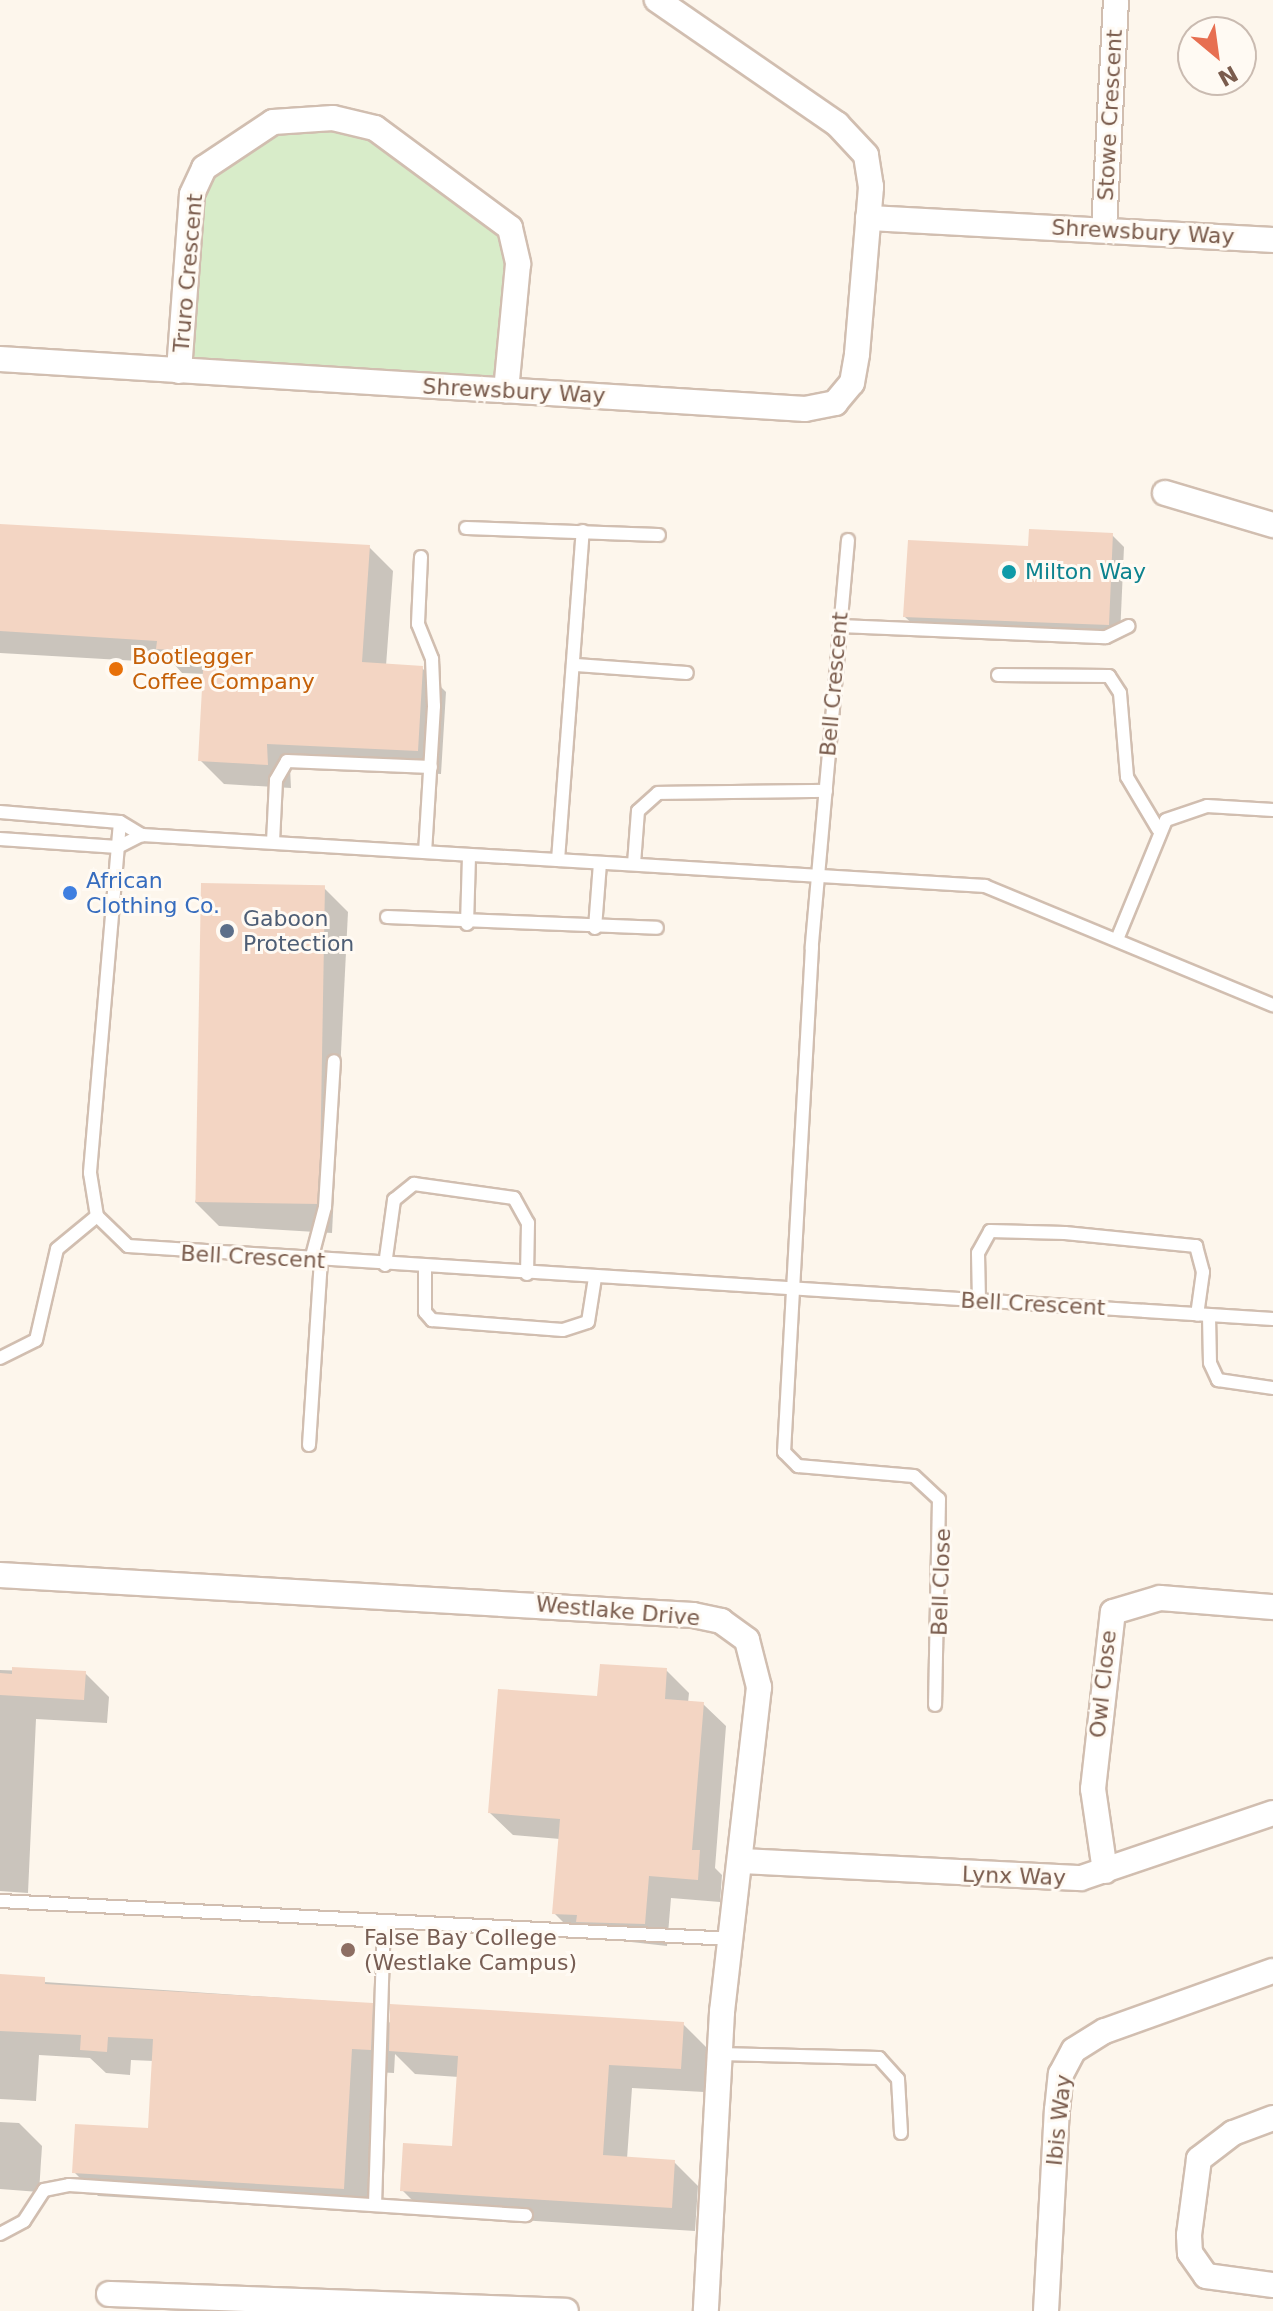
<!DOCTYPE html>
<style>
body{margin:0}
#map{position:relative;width:1273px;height:2311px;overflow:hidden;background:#fdf6ec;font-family:"DejaVu Sans",sans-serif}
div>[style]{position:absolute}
.green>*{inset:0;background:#d8ecc9}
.shadow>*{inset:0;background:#0003}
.building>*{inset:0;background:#f3d5c3;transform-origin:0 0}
.roads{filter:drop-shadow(2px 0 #d1beb0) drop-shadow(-2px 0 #d1beb0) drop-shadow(0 2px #d1beb0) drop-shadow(0 -2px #d1beb0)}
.lane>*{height:12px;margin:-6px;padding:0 6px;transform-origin:6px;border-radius:6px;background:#fff}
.street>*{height:24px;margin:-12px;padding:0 12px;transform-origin:12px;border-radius:12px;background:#fff}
.dots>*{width:22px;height:22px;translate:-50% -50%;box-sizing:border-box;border:4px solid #fffaf3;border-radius:50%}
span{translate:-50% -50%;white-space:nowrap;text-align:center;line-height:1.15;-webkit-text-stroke:6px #fffaf3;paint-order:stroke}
.street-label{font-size:22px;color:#7a5c4d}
.culture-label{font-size:22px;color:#0d838f}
.left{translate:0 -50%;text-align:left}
.food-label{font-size:22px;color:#c56008}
.shop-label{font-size:22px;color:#366cbe}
.service-label{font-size:22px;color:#4e5e75}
.education-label{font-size:22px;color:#785e54}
.north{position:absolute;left:1177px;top:16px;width:80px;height:80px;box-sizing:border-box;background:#fffaf3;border:2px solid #cabbb1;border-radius:50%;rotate:151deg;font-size:22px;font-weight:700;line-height:32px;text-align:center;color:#7a5c4d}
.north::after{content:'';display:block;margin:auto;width:28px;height:36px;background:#e76f51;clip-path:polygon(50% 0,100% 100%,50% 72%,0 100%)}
</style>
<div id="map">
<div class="green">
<i style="clip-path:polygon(358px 122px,510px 228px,506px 390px,179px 371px,192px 194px,250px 134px)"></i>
</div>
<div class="shadow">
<i style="clip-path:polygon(0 526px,369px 547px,393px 571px,386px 666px,422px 668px,446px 692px,441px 774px,290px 767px,291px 788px,224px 784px,200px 760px,205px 674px,182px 673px,173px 663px,0 653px)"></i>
<i style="clip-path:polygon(1112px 535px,1124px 547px,1120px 636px,917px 628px,905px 617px,1030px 549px)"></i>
<i style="clip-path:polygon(324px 888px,348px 912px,332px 1233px,219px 1226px,195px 1202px)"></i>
<i style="clip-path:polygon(0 1670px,85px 1673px,109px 1697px,107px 1723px,36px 1719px,28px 1893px,0 1891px)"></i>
<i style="clip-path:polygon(666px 1670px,689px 1693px,688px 1703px,703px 1704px,726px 1726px,715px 1868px,722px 1875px,720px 1902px,671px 1898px,667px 1946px,577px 1936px,554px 1913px,560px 1839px,513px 1835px,490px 1813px,599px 1698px)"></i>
<i style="clip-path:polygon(0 1979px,372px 2004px,392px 2025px,683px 2024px,707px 2048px,704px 2092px,632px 2088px,627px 2159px,674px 2162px,698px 2186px,695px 2231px,426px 2214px,402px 2190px,454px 2148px,459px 2077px,415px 2074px,395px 2054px,394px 2073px,375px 2072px,367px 2212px,98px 2196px,74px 2172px,149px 2130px,154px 2061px,131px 2060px,130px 2075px,106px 2073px,90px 2058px,39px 2055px,36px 2101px,0 2099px)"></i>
<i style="clip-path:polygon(0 2122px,19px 2123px,42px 2146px,39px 2192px,0 2189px)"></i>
</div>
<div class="building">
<i style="clip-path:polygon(0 524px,370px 545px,362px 662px,423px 666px,418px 751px,267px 744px,268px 765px,198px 761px,204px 652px,156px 649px,157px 641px,0 631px)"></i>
<i style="clip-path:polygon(1029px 529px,1113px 533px,1109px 625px,903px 617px,908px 540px,1028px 546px)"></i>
<i style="left:201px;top:883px;width:124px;height:319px;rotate:1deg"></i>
<i style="clip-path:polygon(600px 1664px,667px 1668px,665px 1699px,704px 1702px,692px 1850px,700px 1850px,698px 1880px,649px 1876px,645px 1924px,576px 1922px,577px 1915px,552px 1914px,560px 1819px,488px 1813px,498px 1689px,597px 1696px)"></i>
<i style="clip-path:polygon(12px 1667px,86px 1671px,84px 1700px,0 1695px,0 1673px,12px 1674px)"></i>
<i style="clip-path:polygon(0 1974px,45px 1977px,45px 1984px,373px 2003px,371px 2050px,352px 2049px,344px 2189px,72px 2173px,75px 2124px,148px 2128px,153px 2039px,108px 2037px,107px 2052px,80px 2050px,81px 2035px,0 2031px)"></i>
<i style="clip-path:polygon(390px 2004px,684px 2022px,681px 2069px,609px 2065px,603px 2155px,675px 2160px,672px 2208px,400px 2191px,403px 2143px,452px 2146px,458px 2056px,389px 2051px)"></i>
</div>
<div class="roads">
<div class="lane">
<i style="left:466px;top:528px;width:193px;rotate:2.1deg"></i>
<i style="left:848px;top:540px;width:409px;rotate:95.1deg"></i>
<i style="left:812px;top:947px;width:506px;rotate:93.17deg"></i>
<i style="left:784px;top:1452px;width:20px;rotate:45deg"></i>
<i style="left:798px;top:1466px;width:116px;rotate:4.9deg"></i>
<i style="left:914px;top:1476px;width:34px;rotate:43deg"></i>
<i style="left:939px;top:1499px;width:206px;rotate:91.1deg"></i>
<i style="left:421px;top:557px;width:67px;rotate:92.6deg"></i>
<i style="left:418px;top:624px;width:38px;rotate:68deg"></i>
<i style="left:432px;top:659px;width:47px;rotate:87.6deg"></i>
<i style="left:434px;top:706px;width:146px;rotate:93.5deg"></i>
<i style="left:840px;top:626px;width:266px;rotate:2.4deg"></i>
<i style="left:1106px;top:637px;width:25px;rotate:-26deg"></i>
<i style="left:576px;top:665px;width:111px;rotate:4.1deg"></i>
<i style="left:998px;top:675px;width:111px;rotate:0.5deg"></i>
<i style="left:1109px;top:676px;width:20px;rotate:57deg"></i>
<i style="left:1120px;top:693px;width:84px;rotate:85.2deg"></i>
<i style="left:1127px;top:777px;width:61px;rotate:59.2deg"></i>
<i style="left:0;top:812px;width:120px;rotate:4.8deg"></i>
<i style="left:120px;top:822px;width:26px;rotate:31deg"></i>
<i style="left:120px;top:822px;width:352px;rotate:94.9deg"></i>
<i style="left:90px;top:1173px;width:44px;rotate:80.8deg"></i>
<i style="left:97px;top:1216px;width:43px;rotate:44.1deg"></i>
<i style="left:128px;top:1246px;width:1147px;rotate:3.65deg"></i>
<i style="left:0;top:839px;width:118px;rotate:3.9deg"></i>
<i style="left:118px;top:847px;width:27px;rotate:-27deg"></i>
<i style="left:142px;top:835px;width:845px;rotate:3.46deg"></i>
<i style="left:985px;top:886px;width:312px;rotate:22.5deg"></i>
<i style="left:273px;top:842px;width:62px;rotate:-87.2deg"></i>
<i style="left:276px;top:780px;width:22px;rotate:-60deg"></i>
<i style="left:287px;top:761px;width:144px;rotate:2.4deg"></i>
<i style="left:558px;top:860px;width:330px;rotate:-85.7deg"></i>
<i style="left:634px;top:864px;width:53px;rotate:-85.7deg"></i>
<i style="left:638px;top:811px;width:27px;rotate:-42deg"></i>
<i style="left:658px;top:793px;width:168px;rotate:-0.7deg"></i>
<i style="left:387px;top:917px;width:270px;rotate:2.3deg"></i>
<i style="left:467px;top:924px;width:69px;rotate:-88.3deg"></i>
<i style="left:595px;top:928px;width:65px;rotate:-85.6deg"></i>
<i style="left:1118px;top:937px;width:126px;rotate:-67.7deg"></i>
<i style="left:1166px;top:820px;width:43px;rotate:-18.9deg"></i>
<i style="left:1207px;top:806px;width:66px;rotate:3.5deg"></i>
<i style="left:311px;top:1260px;width:55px;rotate:-75.2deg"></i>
<i style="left:325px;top:1207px;width:146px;rotate:-86.5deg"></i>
<i style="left:385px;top:1265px;width:66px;rotate:-82.1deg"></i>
<i style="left:394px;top:1200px;width:26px;rotate:-39deg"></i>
<i style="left:414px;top:1184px;width:101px;rotate:8deg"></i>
<i style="left:514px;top:1198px;width:29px;rotate:61deg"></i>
<i style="left:528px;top:1223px;width:51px;rotate:91.1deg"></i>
<i style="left:425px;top:1268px;width:44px;rotate:90deg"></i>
<i style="left:425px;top:1312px;width:11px;rotate:49deg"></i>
<i style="left:432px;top:1320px;width:131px;rotate:4.4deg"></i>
<i style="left:563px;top:1330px;width:26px;rotate:-18deg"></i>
<i style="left:588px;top:1322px;width:45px;rotate:-81deg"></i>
<i style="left:979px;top:1301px;width:48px;rotate:-91.2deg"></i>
<i style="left:978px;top:1253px;width:25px;rotate:-61deg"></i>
<i style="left:990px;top:1231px;width:75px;rotate:1.5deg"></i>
<i style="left:1065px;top:1233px;width:132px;rotate:5.7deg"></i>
<i style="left:1196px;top:1246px;width:27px;rotate:75deg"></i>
<i style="left:1203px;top:1272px;width:43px;rotate:97.9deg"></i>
<i style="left:1209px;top:1316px;width:47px;rotate:88.8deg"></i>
<i style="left:1210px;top:1363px;width:19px;rotate:65deg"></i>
<i style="left:1218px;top:1380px;width:56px;rotate:8.3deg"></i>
<i style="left:0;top:1358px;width:40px;rotate:-26.6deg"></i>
<i style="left:36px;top:1340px;width:93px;rotate:-77deg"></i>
<i style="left:57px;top:1249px;width:52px;rotate:-39.5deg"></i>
<i style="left:309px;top:1445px;width:185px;rotate:-86.3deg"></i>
<i style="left:0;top:1901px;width:733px;rotate:2.97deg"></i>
<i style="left:720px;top:2054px;width:159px;rotate:1.4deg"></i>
<i style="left:879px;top:2058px;width:28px;rotate:48deg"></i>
<i style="left:898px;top:2079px;width:54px;rotate:86.8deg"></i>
<i style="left:375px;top:2205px;width:279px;rotate:-88.2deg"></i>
<i style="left:0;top:2234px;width:27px;rotate:-28deg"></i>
<i style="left:24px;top:2221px;width:37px;rotate:-57deg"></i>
<i style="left:44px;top:2190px;width:25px;rotate:-11deg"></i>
<i style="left:69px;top:2185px;width:458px;rotate:3.8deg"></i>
</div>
<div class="street">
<i style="left:868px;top:218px;width:406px;rotate:3.1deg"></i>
<i style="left:1104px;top:229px;width:229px;rotate:-87deg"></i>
<i style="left:0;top:359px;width:807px;rotate:3.55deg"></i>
<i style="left:805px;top:409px;width:31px;rotate:-11deg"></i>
<i style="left:835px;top:403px;width:26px;rotate:-50deg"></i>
<i style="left:852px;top:383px;width:29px;rotate:-80deg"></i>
<i style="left:857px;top:354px;width:168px;rotate:-85.2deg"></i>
<i style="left:871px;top:187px;width:32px;rotate:-99deg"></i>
<i style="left:866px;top:155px;width:42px;rotate:-133.1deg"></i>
<i style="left:837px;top:124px;width:219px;rotate:-145.4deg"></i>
<i style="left:179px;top:371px;width:177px;rotate:-85.8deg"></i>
<i style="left:192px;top:194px;width:29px;rotate:-65deg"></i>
<i style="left:204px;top:168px;width:83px;rotate:-33.7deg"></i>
<i style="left:273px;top:122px;width:60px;rotate:-3.8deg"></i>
<i style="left:333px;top:118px;width:43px;rotate:13.4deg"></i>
<i style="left:375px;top:128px;width:168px;rotate:36.5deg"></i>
<i style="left:510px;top:228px;width:37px;rotate:77deg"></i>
<i style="left:518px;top:264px;width:127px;rotate:95.4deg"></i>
<i style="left:1165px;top:493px;width:113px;rotate:16.5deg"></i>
<i style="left:0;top:1575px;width:694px;rotate:3.3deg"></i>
<i style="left:693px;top:1615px;width:29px;rotate:12deg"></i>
<i style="left:721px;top:1621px;width:32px;rotate:36deg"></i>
<i style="left:747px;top:1640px;width:49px;rotate:75.7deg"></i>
<i style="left:759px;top:1687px;width:327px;rotate:96.5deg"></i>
<i style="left:722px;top:2012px;width:299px;rotate:93.1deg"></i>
<i style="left:744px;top:1861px;width:337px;rotate:2.9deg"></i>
<i style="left:1081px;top:1878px;width:203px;rotate:-18.7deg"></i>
<i style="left:1105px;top:1871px;width:83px;rotate:-98.3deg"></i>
<i style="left:1093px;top:1789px;width:178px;rotate:-83.6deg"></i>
<i style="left:1113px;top:1612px;width:49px;rotate:-16.6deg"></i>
<i style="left:1160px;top:1598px;width:113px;rotate:4.6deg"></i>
<i style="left:1273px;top:2118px;width:43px;rotate:159.4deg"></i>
<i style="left:1233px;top:2133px;width:43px;rotate:142.6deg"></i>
<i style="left:1199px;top:2159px;width:77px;rotate:97.5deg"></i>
<i style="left:1189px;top:2235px;width:18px;rotate:87deg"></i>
<i style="left:1190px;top:2253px;width:28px;rotate:55deg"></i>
<i style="left:1206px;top:2276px;width:68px;rotate:7.7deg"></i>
<i style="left:109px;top:2294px;width:457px;rotate:2.1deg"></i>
<i style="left:1046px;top:2311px;width:201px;rotate:-86.9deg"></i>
<i style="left:1057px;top:2110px;width:36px;rotate:-84deg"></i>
<i style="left:1061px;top:2074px;width:27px;rotate:-62deg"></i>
<i style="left:1074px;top:2050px;width:36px;rotate:-32deg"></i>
<i style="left:1105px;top:2031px;width:178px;rotate:-19.7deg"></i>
</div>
</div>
<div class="dots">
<i style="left:1009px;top:572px;background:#0f9aa8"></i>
<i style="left:116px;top:669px;background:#e8710a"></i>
<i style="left:70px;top:893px;background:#3f7fe0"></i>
<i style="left:227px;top:931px;background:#5c6f8a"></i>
<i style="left:348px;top:1950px;background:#8d6e63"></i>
</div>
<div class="street-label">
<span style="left:1110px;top:115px;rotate:-87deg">Stowe Crescent</span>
<span style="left:1143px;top:232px;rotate:3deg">Shrewsbury Way</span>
<span style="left:188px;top:273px;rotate:-85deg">Truro Crescent</span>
<span style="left:514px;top:391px;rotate:3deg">Shrewsbury Way</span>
<span style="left:834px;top:684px;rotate:-85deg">Bell Crescent</span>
<span style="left:253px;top:1257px;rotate:3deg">Bell Crescent</span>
<span style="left:1033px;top:1304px;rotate:3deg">Bell Crescent</span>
<span style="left:941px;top:1582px;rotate:-88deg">Bell Close</span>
<span style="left:618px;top:1611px;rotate:5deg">Westlake Drive</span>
<span style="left:1103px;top:1684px;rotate:-84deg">Owl Close</span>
<span style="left:1014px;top:1876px;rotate:2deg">Lynx Way</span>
<span style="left:1059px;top:2120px;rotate:-84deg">Ibis Way</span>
</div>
<div class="culture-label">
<span class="left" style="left:1025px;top:572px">Milton Way</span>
</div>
<div class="food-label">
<span class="left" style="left:132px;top:669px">Bootlegger<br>Coffee Company</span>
</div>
<div class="shop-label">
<span class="left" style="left:86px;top:893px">African<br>Clothing Co.</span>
</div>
<div class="service-label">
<span class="left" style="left:243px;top:931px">Gaboon<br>Protection</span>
</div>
<div class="education-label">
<span class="left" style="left:364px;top:1950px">False Bay College<br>(Westlake Campus)</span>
</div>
<div class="north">N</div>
</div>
